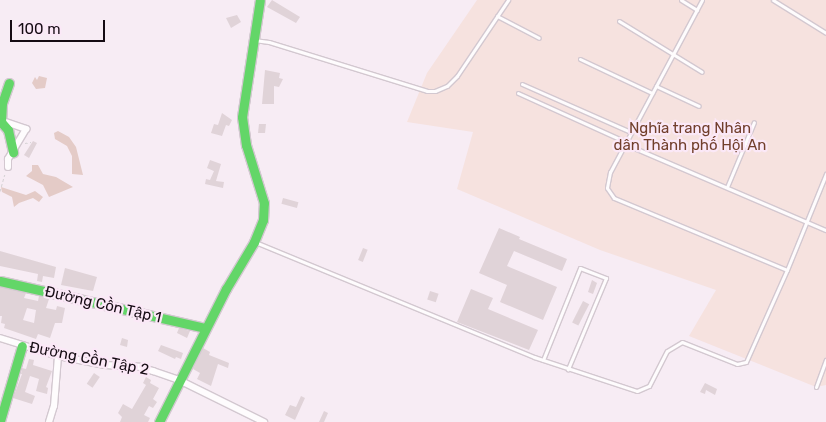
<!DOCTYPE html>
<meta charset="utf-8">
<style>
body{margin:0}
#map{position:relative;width:826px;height:422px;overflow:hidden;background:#f7ecf4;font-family:Rubik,sans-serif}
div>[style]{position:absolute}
.green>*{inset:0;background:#f6e2df}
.forest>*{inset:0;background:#e4cbc7}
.building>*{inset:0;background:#e0d3d8;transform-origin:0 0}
.path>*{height:1px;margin-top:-0.5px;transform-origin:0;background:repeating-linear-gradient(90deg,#d5d2d4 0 2.5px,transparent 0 5px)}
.roads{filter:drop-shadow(1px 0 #d3c8d0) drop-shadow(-1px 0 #d3c8d0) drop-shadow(0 1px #d3c8d0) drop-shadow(0 -1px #d3c8d0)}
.lane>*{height:3px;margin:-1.5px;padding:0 1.5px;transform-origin:1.5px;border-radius:1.5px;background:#fefcfd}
.street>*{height:6px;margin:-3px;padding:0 3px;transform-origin:3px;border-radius:3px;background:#fefcfd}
.fast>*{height:9px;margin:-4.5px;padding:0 4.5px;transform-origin:4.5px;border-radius:4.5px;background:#63d668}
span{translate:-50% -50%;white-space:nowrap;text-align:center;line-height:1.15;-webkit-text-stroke:4.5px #fbe8f7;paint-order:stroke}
.park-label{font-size:15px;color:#713e2b}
.street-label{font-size:15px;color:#150b13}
.scale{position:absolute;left:10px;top:20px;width:95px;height:22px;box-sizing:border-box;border:2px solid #150b13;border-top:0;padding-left:6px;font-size:15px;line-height:18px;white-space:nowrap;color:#150b13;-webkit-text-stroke:4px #fbe8f7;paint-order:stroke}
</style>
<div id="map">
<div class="green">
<i style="clip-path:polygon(477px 0,826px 0,826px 385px,816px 387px,689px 336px,716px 290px,600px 250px,457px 189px,473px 132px,407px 122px,427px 73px)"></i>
</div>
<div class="forest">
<i style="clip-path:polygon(39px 76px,47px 78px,45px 88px,36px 89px,32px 83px,35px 77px,37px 80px)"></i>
<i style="clip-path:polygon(58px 131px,69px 137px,76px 147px,83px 175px,72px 174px,72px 156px,67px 146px,55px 139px,54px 133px)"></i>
<i style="clip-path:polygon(32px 165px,38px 165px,43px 174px,56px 177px,73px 187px,49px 197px,43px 185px,26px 176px,32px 171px)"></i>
<i style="clip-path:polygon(1px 187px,26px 195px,35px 191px,43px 197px,39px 202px,33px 198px,19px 203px,14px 207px,12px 197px,2px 192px)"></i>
</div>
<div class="building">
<i style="clip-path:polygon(272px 0,300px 17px,296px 23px,267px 7px)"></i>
<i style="clip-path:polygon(237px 15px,241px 22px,231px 28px,226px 18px)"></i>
<i style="clip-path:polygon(265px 70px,280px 73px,279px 78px,283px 79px,279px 87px,274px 86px,274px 104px,262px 104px)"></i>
<i style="clip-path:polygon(222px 113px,232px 120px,229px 126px,226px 125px,222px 136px,211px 133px,214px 124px,218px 125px)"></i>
<i style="clip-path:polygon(259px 124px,266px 124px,265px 133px,258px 133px)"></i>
<i style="clip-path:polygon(33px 141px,37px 143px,29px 158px,24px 155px)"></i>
<i style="clip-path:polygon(210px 160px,221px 164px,216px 181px,224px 182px,223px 188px,205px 184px,206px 179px,210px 180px,214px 171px,216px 172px,207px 168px)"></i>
<i style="left:283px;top:198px;width:16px;height:6px;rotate:15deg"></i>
<i style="clip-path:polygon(499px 228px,520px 237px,519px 239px,567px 259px,562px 271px,514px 251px,507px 266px,557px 287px,543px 320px,500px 302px,507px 285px,479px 273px)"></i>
<i style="left:363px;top:248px;width:5px;height:13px;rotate:22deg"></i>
<i style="clip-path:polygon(0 251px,56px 267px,54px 278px,43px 276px,42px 282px,37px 281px,38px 274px,0 266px)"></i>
<i style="clip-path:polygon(65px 268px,97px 277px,93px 291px,61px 285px)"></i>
<i style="clip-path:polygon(592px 280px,597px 283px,593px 294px,588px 292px)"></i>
<i style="clip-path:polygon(evenodd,0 287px,26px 293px,24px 298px,38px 301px,39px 296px,49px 299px,46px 308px,56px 310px,57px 306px,65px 308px,62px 323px,55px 323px,50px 338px,38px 334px,36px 339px,4px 328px,5px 324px,1px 323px,2px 316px,0 316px,0 287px,27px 308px,36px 310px,34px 323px,23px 320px,27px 308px)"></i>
<i style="clip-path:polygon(471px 289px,493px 298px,488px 309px,538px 330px,529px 350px,457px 322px)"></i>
<i style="left:430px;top:291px;width:9px;height:9px;rotate:18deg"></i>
<i style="left:583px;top:301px;width:7px;height:24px;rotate:27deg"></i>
<i style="clip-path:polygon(179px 328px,190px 331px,187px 338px,177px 333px)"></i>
<i style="clip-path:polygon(122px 338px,128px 340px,127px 347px,120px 345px)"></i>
<i style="clip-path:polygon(161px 345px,183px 353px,181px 359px,176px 357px,175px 359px,158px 351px)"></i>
<i style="clip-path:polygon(203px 348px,210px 352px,209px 355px,229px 363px,228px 368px,218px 364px,211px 386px,197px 379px,200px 373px,193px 369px)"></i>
<i style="clip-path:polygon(29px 359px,34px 360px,33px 365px,52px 371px,46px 387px,48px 388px,47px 394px,36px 391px,39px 379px,30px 376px,25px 392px,35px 396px,32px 404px,13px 398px,22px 374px,21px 374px,22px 368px,26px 369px)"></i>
<i style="left:94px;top:373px;width:7px;height:13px;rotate:34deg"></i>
<i style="clip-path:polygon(146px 377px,151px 380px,150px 383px,159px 388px,153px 399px,157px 402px,153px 408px,149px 406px,144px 415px,150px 418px,148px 422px,120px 422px,122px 417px,118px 413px,123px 404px,132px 409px,146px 385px,143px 383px)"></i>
<i style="clip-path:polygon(705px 383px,717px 389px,715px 395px,706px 390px,705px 394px,700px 392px)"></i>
<i style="clip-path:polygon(301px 396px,305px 398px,295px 420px,285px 415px,290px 405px,296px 407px)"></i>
<i style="clip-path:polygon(324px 411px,328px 413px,324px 422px,319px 422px)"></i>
</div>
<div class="path">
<i style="left:25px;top:143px;width:6px;rotate:-9deg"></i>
<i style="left:0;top:191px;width:19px;rotate:-74deg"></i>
</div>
<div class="roads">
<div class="lane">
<i style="left:681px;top:0;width:19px;rotate:32deg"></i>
<i style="left:702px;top:0;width:195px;rotate:118.1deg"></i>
<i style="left:610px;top:172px;width:16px;rotate:101deg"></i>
<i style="left:607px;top:188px;width:12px;rotate:55deg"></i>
<i style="left:614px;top:198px;width:187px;rotate:22.6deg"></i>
<i style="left:773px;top:0;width:62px;rotate:31.9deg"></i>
<i style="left:497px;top:16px;width:47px;rotate:27.6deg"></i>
<i style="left:619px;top:21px;width:97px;rotate:31.6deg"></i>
<i style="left:254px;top:40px;width:15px;rotate:8deg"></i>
<i style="left:269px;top:42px;width:165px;rotate:17.2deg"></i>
<i style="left:427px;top:91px;width:8px"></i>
<i style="left:435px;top:91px;width:13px;rotate:-23deg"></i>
<i style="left:447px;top:86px;width:14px;rotate:-45deg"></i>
<i style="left:457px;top:76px;width:92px;rotate:-56.1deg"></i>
<i style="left:580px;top:59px;width:80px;rotate:25.3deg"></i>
<i style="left:522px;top:84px;width:119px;rotate:23.8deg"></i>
<i style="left:656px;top:86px;width:47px;rotate:24.9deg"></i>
<i style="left:518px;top:93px;width:119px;rotate:24.4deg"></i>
<i style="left:625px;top:144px;width:219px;rotate:23.2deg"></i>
<i style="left:727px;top:187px;width:70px;rotate:-67.4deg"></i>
<i style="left:255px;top:242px;width:302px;rotate:22.4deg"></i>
<i style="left:534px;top:357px;width:108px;rotate:18.3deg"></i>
<i style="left:637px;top:391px;width:13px;rotate:-23deg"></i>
<i style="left:649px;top:386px;width:39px;rotate:-63deg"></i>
<i style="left:667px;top:351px;width:17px;rotate:-31deg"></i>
<i style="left:682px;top:342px;width:59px;rotate:21.8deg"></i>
<i style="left:737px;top:364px;width:9px;rotate:-13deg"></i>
<i style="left:746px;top:362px;width:101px;rotate:-66deg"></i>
<i style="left:787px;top:270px;width:104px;rotate:-67.9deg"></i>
<i style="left:543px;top:360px;width:99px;rotate:-68.1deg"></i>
<i style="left:580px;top:268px;width:28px;rotate:21deg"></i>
<i style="left:606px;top:278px;width:99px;rotate:112.7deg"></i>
<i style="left:816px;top:387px;width:29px;rotate:-70deg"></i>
</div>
<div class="street">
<i style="left:0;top:120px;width:28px;rotate:19deg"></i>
<i style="left:26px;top:129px;width:35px;rotate:121deg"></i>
<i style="left:8px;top:159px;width:8px;rotate:90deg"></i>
<i style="left:0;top:338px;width:61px;rotate:17.2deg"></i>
<i style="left:58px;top:356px;width:48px;rotate:10.8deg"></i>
<i style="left:105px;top:365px;width:35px;rotate:3deg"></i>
<i style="left:140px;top:367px;width:14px;rotate:17deg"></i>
<i style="left:153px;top:371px;width:28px;rotate:19deg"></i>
<i style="left:179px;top:380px;width:95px;rotate:26.3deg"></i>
<i style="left:49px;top:422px;width:17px;rotate:-73deg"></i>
<i style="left:54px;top:406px;width:50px;rotate:-85.4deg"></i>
</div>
<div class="fast">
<i style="left:9px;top:83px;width:21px;rotate:109deg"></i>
<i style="left:2px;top:103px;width:19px;rotate:93deg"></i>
<i style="left:1px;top:122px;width:11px;rotate:49deg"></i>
<i style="left:8px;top:130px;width:23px;rotate:77deg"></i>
<i style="left:0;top:281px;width:211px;rotate:12.9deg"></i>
<i style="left:0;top:421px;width:78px;rotate:-73.7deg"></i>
<i style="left:159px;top:422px;width:149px;rotate:-63.3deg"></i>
<i style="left:226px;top:289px;width:55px;rotate:-59.2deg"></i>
<i style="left:254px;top:242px;width:24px;rotate:-68deg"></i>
<i style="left:263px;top:220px;width:17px;rotate:-87deg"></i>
<i style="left:264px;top:203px;width:61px;rotate:-107.2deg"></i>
<i style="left:246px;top:145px;width:28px;rotate:-98deg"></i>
<i style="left:242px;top:117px;width:118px;rotate:-81.3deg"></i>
</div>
</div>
<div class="park-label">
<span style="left:690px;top:137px">Nghĩa trang Nhân<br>dân Thành phố Hội An</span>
</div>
<div class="street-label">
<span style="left:103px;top:305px;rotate:13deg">Đường Cồn Tập 1</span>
<span style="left:89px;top:359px;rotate:11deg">Đường Cồn Tập 2</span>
</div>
<div class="scale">100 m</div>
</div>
